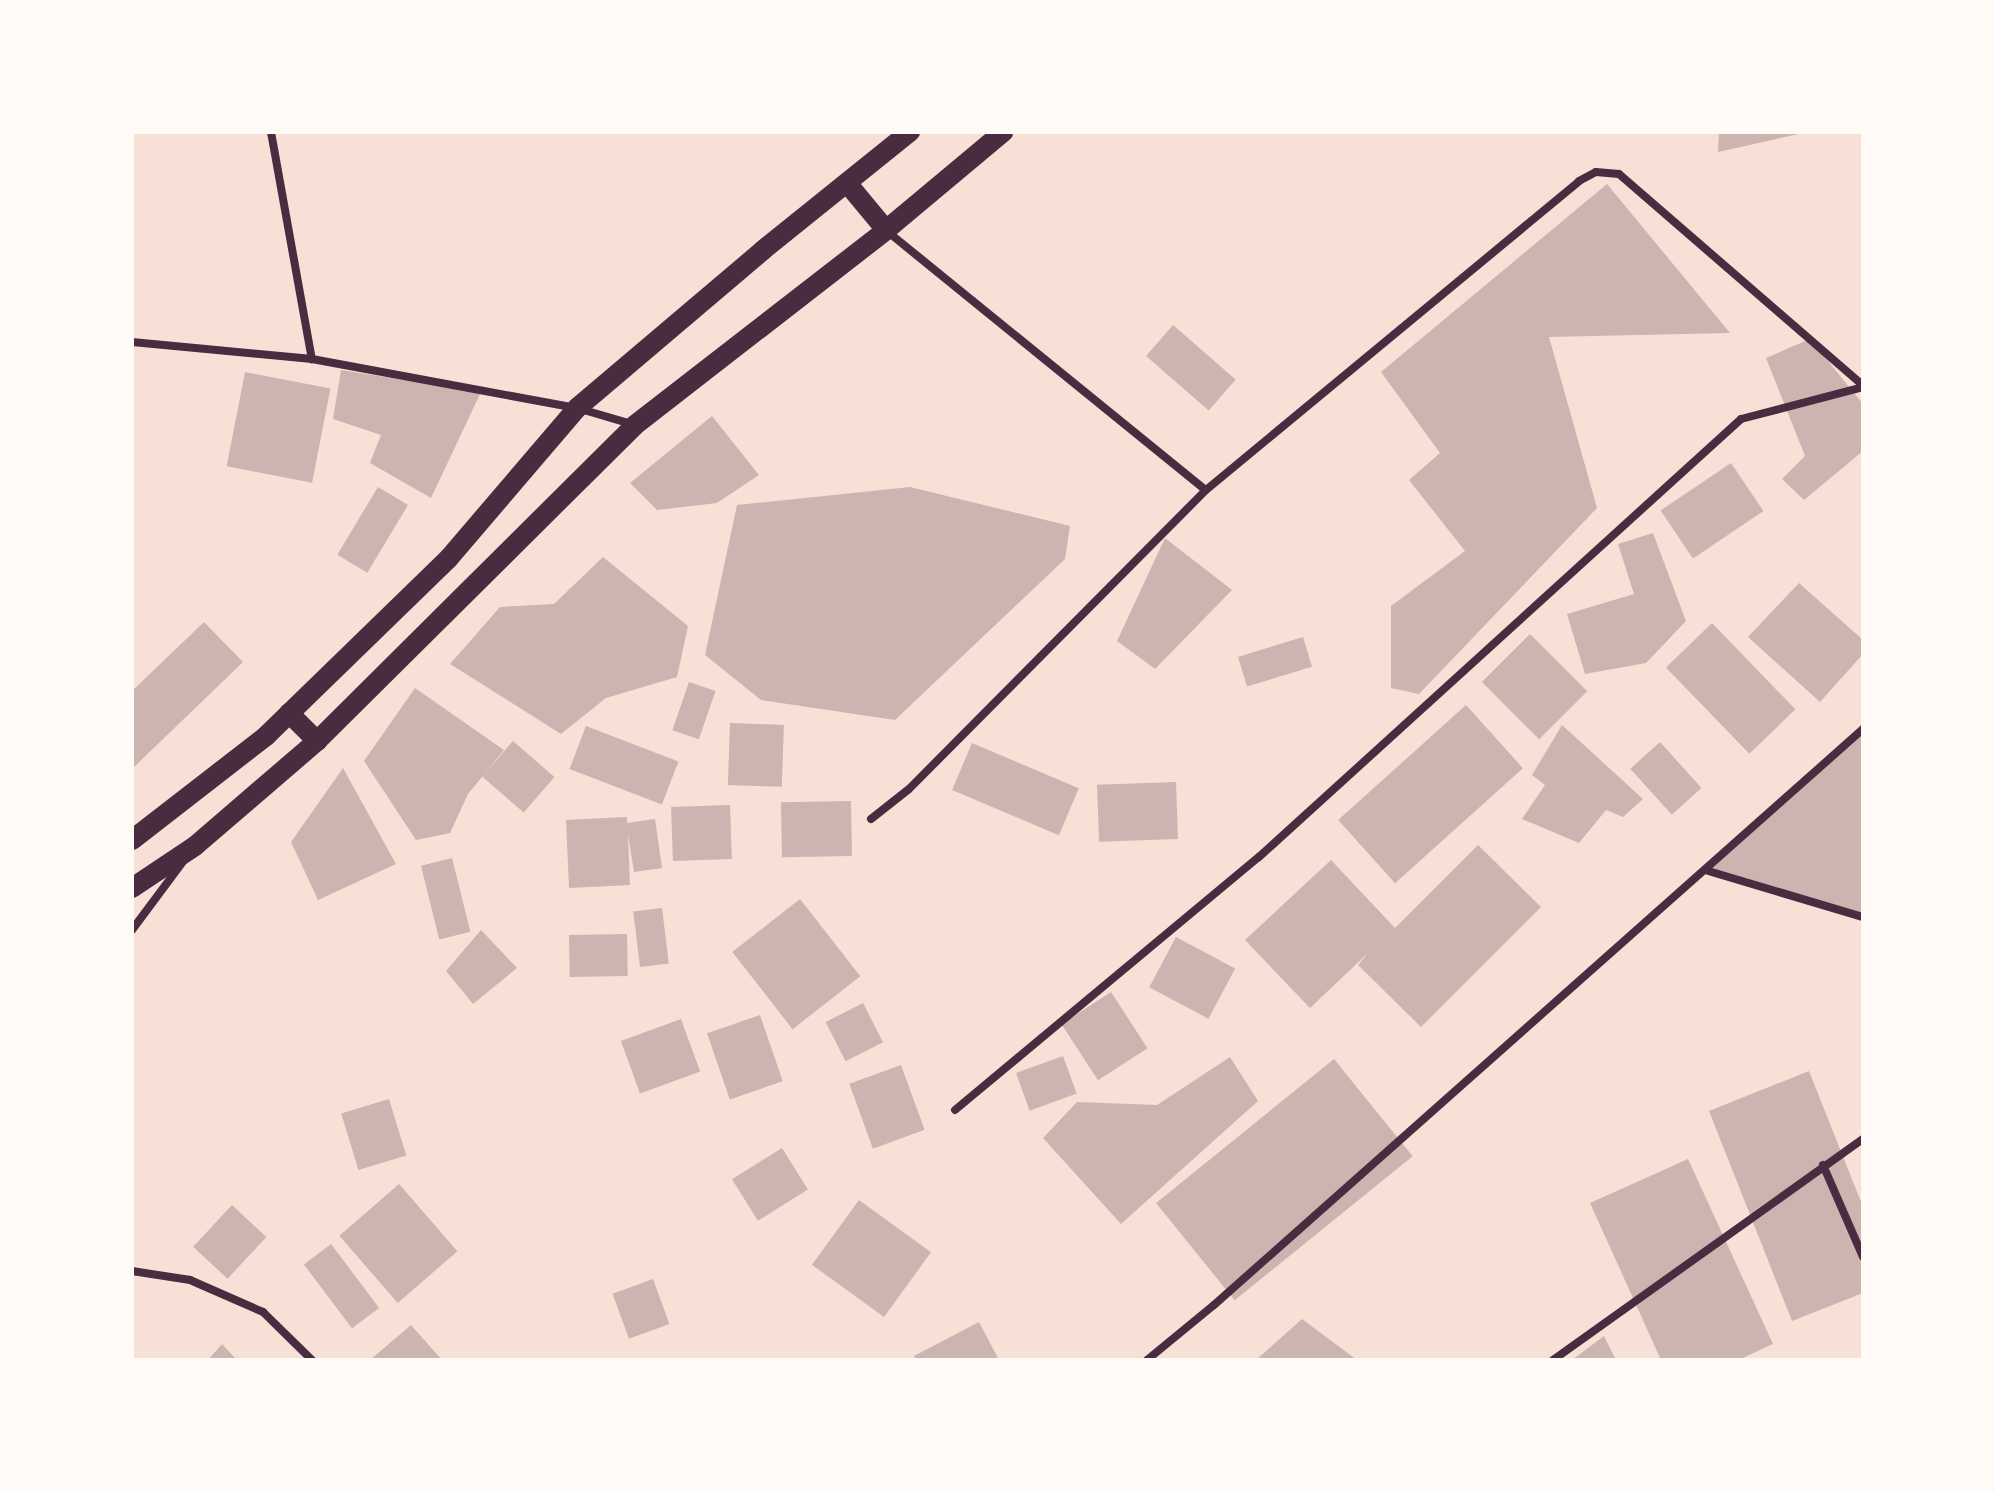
<!DOCTYPE html>
<style>
body{margin:0}
#map{position:relative;width:1995px;height:1492px;overflow:hidden;background:#f7e1d7;font-family:"Noto Serif",serif}
div>[style]{position:absolute}
.building>*{inset:0;background:#ccb4b1;transform-origin:0 0}
.minor>*{height:8px;margin:-4px;padding:0 4px;transform-origin:4px;border-radius:4px;background:#4a2c40}
.primary>*{height:20px;margin:-10px;padding:0 10px;transform-origin:10px;border-radius:10px;background:#4a2c40}
span{translate:-50% -50%;white-space:nowrap;text-align:center;line-height:1.15;-webkit-text-stroke:8px #fffaf5;paint-order:stroke}
.frame{position:absolute;inset:0;border:134px solid #fffaf5;pointer-events:none}
</style>
<div id="map">
<div class="building">
<i style="clip-path:polygon(1719px 132px,1803px 132px,1803px 133px,1718px 152px)"></i>
<i style="clip-path:polygon(1607px 184px,1730px 333px,1549px 337px,1597px 508px,1419px 694px,1391px 688px,1391px 606px,1465px 551px,1409px 480px,1440px 453px,1381px 372px)"></i>
<i style="left:1173px;top:325px;width:83px;height:41px;rotate:41deg"></i>
<i style="clip-path:polygon(1810px 339px,1863px 404px,1863px 451px,1804px 500px,1782px 479px,1805px 456px,1766px 358px)"></i>
<i style="clip-path:polygon(341px 370px,481px 392px,431px 498px,370px 463px,381px 435px,333px 419px)"></i>
<i style="left:245px;top:372px;width:87px;height:96px;rotate:11deg"></i>
<i style="clip-path:polygon(712px 416px,759px 475px,717px 503px,657px 510px,630px 483px)"></i>
<i style="left:1731px;top:463px;width:58px;height:85px;rotate:56deg"></i>
<i style="left:378px;top:487px;width:35px;height:79px;rotate:31deg"></i>
<i style="clip-path:polygon(910px 487px,1070px 526px,1065px 559px,895px 720px,761px 700px,705px 655px,737px 505px)"></i>
<i style="clip-path:polygon(1653px 533px,1686px 621px,1646px 663px,1585px 674px,1567px 614px,1634px 594px,1618px 544px)"></i>
<i style="clip-path:polygon(1165px 538px,1232px 590px,1155px 669px,1117px 641px)"></i>
<i style="clip-path:polygon(603px 557px,688px 626px,677px 677px,606px 698px,561px 734px,450px 664px,500px 607px,554px 604px)"></i>
<i style="clip-path:polygon(1799px 583px,1863px 640px,1863px 654px,1820px 702px,1748px 637px)"></i>
<i style="clip-path:polygon(204px 622px,243px 662px,132px 769px,132px 691px)"></i>
<i style="left:1712px;top:623px;width:120px;height:64px;rotate:46deg"></i>
<i style="left:1530px;top:634px;width:81px;height:68px;rotate:45deg"></i>
<i style="left:1303px;top:637px;width:31px;height:68px;rotate:73deg"></i>
<i style="left:689px;top:682px;width:28px;height:51px;rotate:19deg"></i>
<i style="clip-path:polygon(415px 688px,504px 750px,468px 794px,450px 833px,416px 840px,364px 761px)"></i>
<i style="left:1466px;top:705px;width:85px;height:172px;rotate:48deg"></i>
<i style="left:730px;top:723px;width:54px;height:62px;rotate:2deg"></i>
<i style="clip-path:polygon(1562px 725px,1643px 799px,1623px 817px,1606px 810px,1579px 843px,1522px 819px,1545px 785px,1532px 775px)"></i>
<i style="left:586px;top:726px;width:99px;height:46px;rotate:21deg"></i>
<i style="clip-path:polygon(1863px 729px,1863px 917px,1705px 870px)"></i>
<i style="left:513px;top:741px;width:55px;height:47px;rotate:41deg"></i>
<i style="left:1660px;top:742px;width:62px;height:40px;rotate:48deg"></i>
<i style="left:972px;top:743px;width:116px;height:51px;rotate:23deg"></i>
<i style="clip-path:polygon(343px 768px,396px 864px,318px 900px,291px 842px)"></i>
<i style="left:1176px;top:782px;width:57px;height:79px;rotate:88deg"></i>
<i style="left:851px;top:801px;width:55px;height:70px;rotate:89deg"></i>
<i style="left:730px;top:805px;width:54px;height:59px;rotate:88deg"></i>
<i style="clip-path:polygon(627px 817px,627px 823px,655px 819px,662px 868px,634px 872px,628px 834px,630px 885px,569px 888px,566px 820px)"></i>
<i style="clip-path:polygon(1478px 845px,1541px 907px,1421px 1027px,1358px 965px,1368px 953px,1310px 1008px,1245px 940px,1331px 860px,1395px 928px)"></i>
<i style="left:452px;top:858px;width:76px;height:32px;rotate:76deg"></i>
<i style="left:800px;top:899px;width:98px;height:86px;rotate:52deg"></i>
<i style="left:662px;top:908px;width:56px;height:29px;rotate:83deg"></i>
<i style="clip-path:polygon(481px 930px,517px 968px,473px 1004px,446px 971px)"></i>
<i style="left:627px;top:934px;width:42px;height:58px;rotate:89deg"></i>
<i style="left:1176px;top:937px;width:67px;height:57px;rotate:28deg"></i>
<i style="left:1111px;top:992px;width:67px;height:59px;rotate:57deg"></i>
<i style="left:863px;top:1003px;width:44px;height:42px;rotate:63deg"></i>
<i style="left:760px;top:1015px;width:70px;height:56px;rotate:71deg"></i>
<i style="left:681px;top:1019px;width:56px;height:64px;rotate:70deg"></i>
<i style="left:1063px;top:1056px;width:40px;height:50px;rotate:70deg"></i>
<i style="clip-path:polygon(1230px 1057px,1258px 1101px,1121px 1224px,1043px 1138px,1077px 1102px,1157px 1105px)"></i>
<i style="left:1334px;top:1059px;width:125px;height:229px;rotate:51deg"></i>
<i style="left:901px;top:1065px;width:69px;height:55px;rotate:70deg"></i>
<i style="clip-path:polygon(1809px 1071px,1863px 1207px,1863px 1293px,1792px 1321px,1709px 1111px)"></i>
<i style="left:389px;top:1099px;width:59px;height:50px;rotate:73deg"></i>
<i style="left:782px;top:1148px;width:49px;height:59px;rotate:58deg"></i>
<i style="clip-path:polygon(1688px 1159px,1773px 1344px,1738px 1360px,1661px 1360px,1590px 1203px)"></i>
<i style="left:399px;top:1184px;width:89px;height:79px;rotate:49deg"></i>
<i style="left:859px;top:1200px;width:89px;height:80px;rotate:36deg"></i>
<i style="left:232px;top:1205px;width:47px;height:57px;rotate:43deg"></i>
<i style="left:331px;top:1244px;width:80px;height:34px;rotate:53deg"></i>
<i style="left:653px;top:1279px;width:48px;height:43px;rotate:70deg"></i>
<i style="clip-path:polygon(1302px 1319px,1357px 1360px,1256px 1360px)"></i>
<i style="clip-path:polygon(979px 1322px,999px 1360px,917px 1360px,914px 1356px)"></i>
<i style="clip-path:polygon(411px 1325px,442px 1360px,370px 1360px)"></i>
<i style="clip-path:polygon(1604px 1336px,1616px 1360px,1572px 1360px)"></i>
<i style="clip-path:polygon(222px 1344px,237px 1360px,208px 1360px)"></i>
</div>
<div class="minor">
<i style="left:271px;top:132px;width:231px;rotate:79.8deg"></i>
<i style="left:888px;top:232px;width:409px;rotate:39.1deg"></i>
<i style="left:1206px;top:490px;width:484px;rotate:-39.6deg"></i>
<i style="left:1579px;top:181px;width:19px;rotate:-28deg"></i>
<i style="left:1596px;top:172px;width:23px;rotate:5deg"></i>
<i style="left:1619px;top:174px;width:323px;rotate:40.9deg"></i>
<i style="left:132px;top:342px;width:181px;rotate:5.4deg"></i>
<i style="left:312px;top:359px;width:269px;rotate:10.5deg"></i>
<i style="left:577px;top:408px;width:60px;rotate:16.3deg"></i>
<i style="left:871px;top:819px;width:48px;rotate:-38.3deg"></i>
<i style="left:909px;top:789px;width:421px;rotate:-45.2deg"></i>
<i style="left:1705px;top:870px;width:165px;rotate:16.6deg"></i>
<i style="left:132px;top:930px;width:84px;rotate:-53.3deg"></i>
<i style="left:955px;top:1110px;width:396px;rotate:-39.8deg"></i>
<i style="left:1259px;top:857px;width:651px;rotate:-42.26deg"></i>
<i style="left:1741px;top:419px;width:126px;rotate:-14.7deg"></i>
<i style="left:1823px;top:1165px;width:100px;rotate:66.5deg"></i>
<i style="left:132px;top:1271px;width:59px;rotate:8.8deg"></i>
<i style="left:190px;top:1280px;width:80px;rotate:23.7deg"></i>
<i style="left:263px;top:1312px;width:69px;rotate:44.4deg"></i>
<i style="left:1147px;top:1360px;width:87px;rotate:-39.4deg"></i>
<i style="left:1214px;top:1305px;width:868px;rotate:-41.59deg"></i>
<i style="left:1553px;top:1360px;width:381px;rotate:-35.5deg"></i>
</div>
<div class="primary">
<i style="left:847px;top:183px;width:61px;rotate:50.3deg"></i>
<i style="left:289px;top:713px;width:40px;rotate:45deg"></i>
<i style="left:132px;top:840px;width:170px;rotate:-37.8deg"></i>
<i style="left:266px;top:736px;width:255px;rotate:-44.2deg"></i>
<i style="left:449px;top:558px;width:197px;rotate:-49.5deg"></i>
<i style="left:577px;top:408px;width:244px;rotate:-40.3deg"></i>
<i style="left:763px;top:250px;width:189px;rotate:-38.8deg"></i>
<i style="left:132px;top:888px;width:76px;rotate:-33.7deg"></i>
<i style="left:195px;top:846px;width:161px;rotate:-40.7deg"></i>
<i style="left:317px;top:741px;width:448px;rotate:-44.8deg"></i>
<i style="left:635px;top:425px;width:318px;rotate:-37.8deg"></i>
<i style="left:886px;top:230px;width:153px;rotate:-39.9deg"></i>
</div>
<div class="frame"></div>
</div>
